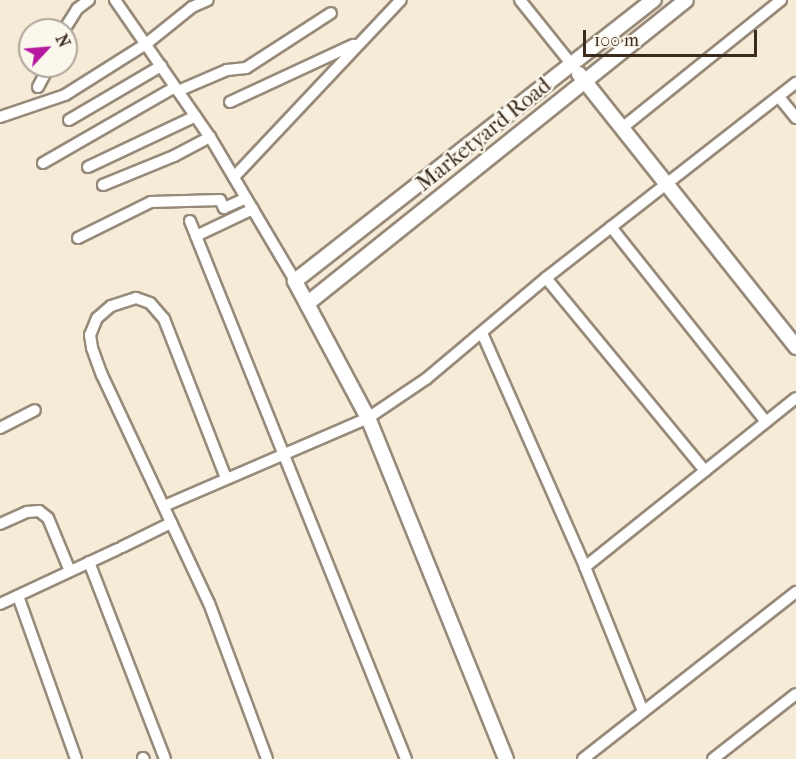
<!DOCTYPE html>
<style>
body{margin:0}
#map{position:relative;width:796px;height:759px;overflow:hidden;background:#f5ebd6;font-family:"IM FELL French Canon",serif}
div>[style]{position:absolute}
.roads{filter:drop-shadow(2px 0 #988a7a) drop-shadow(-2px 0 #988a7a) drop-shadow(0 2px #988a7a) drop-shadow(0 -2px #988a7a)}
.street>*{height:10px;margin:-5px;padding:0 5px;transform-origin:5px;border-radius:5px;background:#fff}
.secondary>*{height:14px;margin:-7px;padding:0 7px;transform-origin:7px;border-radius:7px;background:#fff}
span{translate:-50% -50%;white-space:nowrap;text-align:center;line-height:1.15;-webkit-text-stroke:5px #fbf7ec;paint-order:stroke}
.street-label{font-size:22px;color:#3b2a1e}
.north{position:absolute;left:18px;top:18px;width:60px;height:60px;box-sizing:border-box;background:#fbf7ec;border:2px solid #aea59a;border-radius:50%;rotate:64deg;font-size:16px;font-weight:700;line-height:24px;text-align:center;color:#3b2a1e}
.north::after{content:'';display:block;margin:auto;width:21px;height:27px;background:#b5179e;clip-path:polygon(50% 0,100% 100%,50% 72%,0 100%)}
.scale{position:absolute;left:583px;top:30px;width:174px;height:27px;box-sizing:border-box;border:3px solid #3b2a1e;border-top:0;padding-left:8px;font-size:18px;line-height:21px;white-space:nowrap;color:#3b2a1e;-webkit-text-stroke:4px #fbf7ec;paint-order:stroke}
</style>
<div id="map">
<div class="roads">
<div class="street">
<i style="left:115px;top:0;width:167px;rotate:55.3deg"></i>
<i style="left:210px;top:137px;width:167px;rotate:59.4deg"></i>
<i style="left:520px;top:0;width:83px;rotate:51.3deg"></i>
<i style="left:64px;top:30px;width:25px;rotate:-58deg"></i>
<i style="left:77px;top:9px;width:15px;rotate:-37deg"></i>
<i style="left:38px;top:87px;width:24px;rotate:-62deg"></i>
<i style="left:178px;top:91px;width:53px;rotate:-23.2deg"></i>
<i style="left:227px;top:70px;width:19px;rotate:-6deg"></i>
<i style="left:246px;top:68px;width:101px;rotate:-32.9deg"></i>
<i style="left:779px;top:97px;width:27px;rotate:51deg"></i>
<i style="left:230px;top:102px;width:136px;rotate:-24.9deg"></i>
<i style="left:0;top:117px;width:69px;rotate:-18.7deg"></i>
<i style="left:65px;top:95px;width:96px;rotate:-32.2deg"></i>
<i style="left:146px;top:44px;width:59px;rotate:-38.8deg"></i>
<i style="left:192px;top:7px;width:17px;rotate:-24deg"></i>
<i style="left:69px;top:120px;width:107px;rotate:-30.4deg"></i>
<i style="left:622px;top:128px;width:204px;rotate:-38.8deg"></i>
<i style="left:43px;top:163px;width:152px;rotate:-29.9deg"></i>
<i style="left:88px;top:167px;width:119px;rotate:-25.3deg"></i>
<i style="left:234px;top:177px;width:243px;rotate:-46.7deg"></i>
<i style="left:103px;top:185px;width:77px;rotate:-22.2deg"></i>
<i style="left:174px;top:156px;width:41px;rotate:-27.8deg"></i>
<i style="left:190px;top:221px;width:580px;rotate:68.13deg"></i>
<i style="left:611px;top:227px;width:249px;rotate:51.5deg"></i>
<i style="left:196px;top:236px;width:63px;rotate:-25.3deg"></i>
<i style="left:78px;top:238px;width:81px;rotate:-26.3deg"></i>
<i style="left:151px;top:202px;width:69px;rotate:-1.7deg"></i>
<i style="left:220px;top:200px;width:9px;rotate:63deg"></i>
<i style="left:224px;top:208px;width:24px;rotate:-24deg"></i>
<i style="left:546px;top:278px;width:250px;rotate:50.5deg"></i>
<i style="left:482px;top:333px;width:256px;rotate:66.2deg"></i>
<i style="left:585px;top:567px;width:155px;rotate:68.1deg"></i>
<i style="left:0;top:428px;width:39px;rotate:-27deg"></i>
<i style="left:226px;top:478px;width:171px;rotate:-111.3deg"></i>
<i style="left:164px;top:319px;width:21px;rotate:-131deg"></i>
<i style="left:150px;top:303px;width:15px;rotate:-160deg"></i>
<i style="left:136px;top:298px;width:26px;rotate:162deg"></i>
<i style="left:111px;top:306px;width:18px;rotate:139deg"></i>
<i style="left:97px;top:318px;width:18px;rotate:112deg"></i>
<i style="left:90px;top:335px;width:13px;rotate:81deg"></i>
<i style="left:92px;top:348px;width:29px;rotate:70deg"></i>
<i style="left:102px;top:375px;width:252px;rotate:64.9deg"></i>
<i style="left:209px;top:603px;width:166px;rotate:69.6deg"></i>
<i style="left:164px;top:506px;width:222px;rotate:-23.3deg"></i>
<i style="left:368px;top:418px;width:70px;rotate:-33.9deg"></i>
<i style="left:426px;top:379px;width:157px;rotate:-40.1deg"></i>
<i style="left:546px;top:278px;width:317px;rotate:-38deg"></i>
<i style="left:0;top:524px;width:30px;rotate:-24deg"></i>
<i style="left:27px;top:512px;width:12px;rotate:-5deg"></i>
<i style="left:39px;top:511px;width:11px;rotate:38deg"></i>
<i style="left:48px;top:518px;width:57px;rotate:67.5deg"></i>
<i style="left:122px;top:547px;width:55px;rotate:-26.1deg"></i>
<i style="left:89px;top:562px;width:211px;rotate:68.9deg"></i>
<i style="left:585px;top:567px;width:270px;rotate:-38.7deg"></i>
<i style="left:18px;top:596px;width:173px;rotate:70.4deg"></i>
<i style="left:0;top:604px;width:130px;rotate:-25deg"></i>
<i style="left:143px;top:758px;width:1px;rotate:45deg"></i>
<i style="left:583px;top:759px;width:271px;rotate:-38.1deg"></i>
<i style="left:713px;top:759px;width:105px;rotate:-38.1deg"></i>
</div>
<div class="secondary">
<i style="left:579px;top:74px;width:349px;rotate:51.5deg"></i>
<i style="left:308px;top:303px;width:484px;rotate:-38.7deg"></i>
<i style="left:506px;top:759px;width:368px;rotate:-112deg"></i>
<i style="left:368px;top:418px;width:155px;rotate:-118.1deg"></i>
<i style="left:295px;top:281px;width:456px;rotate:-38.1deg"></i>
</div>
</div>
<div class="street-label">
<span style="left:484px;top:135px;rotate:-39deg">Marketyard Road</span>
</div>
<div class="north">N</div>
<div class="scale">100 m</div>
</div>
